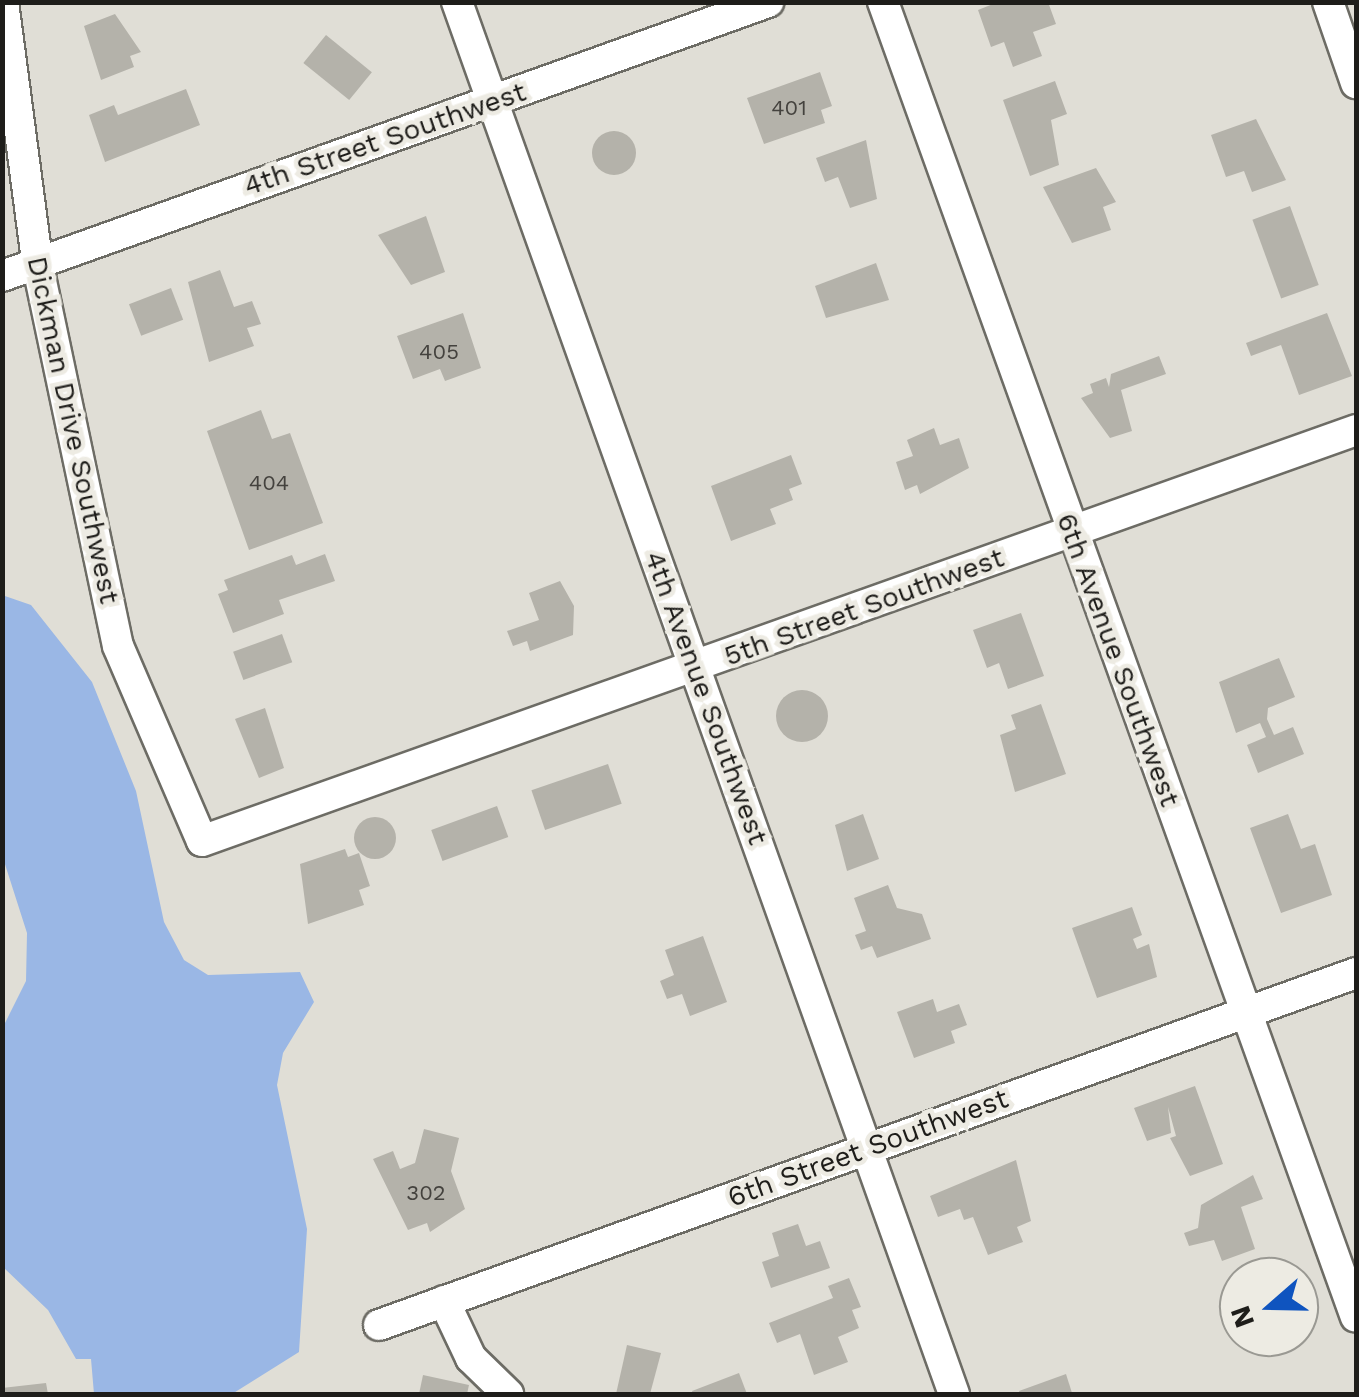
<!DOCTYPE html>
<style>
body{margin:0}
#map{position:relative;width:1359px;height:1397px;overflow:hidden;background:#e0ded6;font-family:"Work Sans",sans-serif}
div>[style]{position:absolute}
.water>*{inset:0;background:#9ab7e5}
.building>*{inset:0;background:#b4b2aa;transform-origin:0 0}
.round{border-radius:50%}
.roads{filter:drop-shadow(2px 0 #6d6c65) drop-shadow(-2px 0 #6d6c65) drop-shadow(0 2px #6d6c65) drop-shadow(0 -2px #6d6c65)}
.minor>*{height:30px;margin:-15px;padding:0 15px;transform-origin:15px;border-radius:15px;background:#fff}
span{translate:-50% -50%;white-space:nowrap;text-align:center;line-height:1.15;-webkit-text-stroke:9px #edebe3;paint-order:stroke}
.number-label{font-size:22px;color:#44423e}
.number-label span{-webkit-text-stroke-width:0}
.street-label{font-size:28px;color:#1e1d1a}
.frame{position:absolute;inset:0;border:5px solid #1e1d1a;pointer-events:none}
.north{position:absolute;left:1219px;top:1257px;width:100px;height:100px;box-sizing:border-box;background:#edebe3;border:2px solid #9a9993;border-radius:50%;rotate:250deg;font-size:28px;font-weight:700;line-height:40px;text-align:center;color:#1e1d1a}
.north::after{content:'';display:block;margin:auto;width:35px;height:45px;background:#0f54bf;clip-path:polygon(50% 0,100% 100%,50% 72%,0 100%)}
</style>
<div id="map">
<div class="water">
<i style="clip-path:polygon(2px 595px,31px 605px,92px 682px,136px 791px,164px 922px,184px 960px,208px 975px,300px 972px,314px 1002px,283px 1053px,277px 1085px,307px 1229px,299px 1352px,232px 1394px,94px 1394px,91px 1359px,76px 1359px,48px 1310px,3px 1267px,3px 1027px,26px 981px,27px 933px,3px 858px)"></i>
</div>
<div class="building">
<i style="clip-path:polygon(998px 2px,1048px 2px,1056px 24px,1033px 32px,1042px 56px,1013px 67px,1004px 42px,991px 47px,978px 10px)"></i>
<i style="clip-path:polygon(115px 14px,141px 52px,130px 56px,134px 67px,101px 80px,84px 26px)"></i>
<i style="left:326px;top:35px;width:59px;height:36px;rotate:39deg"></i>
<i style="clip-path:polygon(820px 72px,832px 106px,821px 110px,825px 123px,764px 144px,747px 98px)"></i>
<i style="clip-path:polygon(1055px 81px,1067px 114px,1051px 120px,1059px 165px,1030px 176px,1003px 100px)"></i>
<i style="clip-path:polygon(186px 89px,200px 125px,105px 162px,89px 115px,114px 105px,118px 115px)"></i>
<i style="clip-path:polygon(1256px 119px,1286px 180px,1252px 192px,1244px 171px,1226px 177px,1211px 135px)"></i>
<i class="round" style="left:592px;top:131px;width:44px;height:44px"></i>
<i style="clip-path:polygon(866px 140px,877px 199px,850px 208px,838px 177px,825px 182px,816px 158px)"></i>
<i style="clip-path:polygon(1096px 168px,1116px 202px,1103px 207px,1111px 230px,1072px 243px,1043px 187px)"></i>
<i style="left:1290px;top:206px;width:84px;height:40px;rotate:70deg"></i>
<i style="clip-path:polygon(426px 216px,445px 272px,411px 285px,378px 235px)"></i>
<i style="clip-path:polygon(876px 263px,889px 300px,826px 318px,815px 286px)"></i>
<i style="clip-path:polygon(220px 270px,234px 307px,252px 301px,261px 324px,247px 328px,254px 346px,209px 362px,188px 282px)"></i>
<i style="left:171px;top:288px;width:34px;height:45px;rotate:69deg"></i>
<i style="clip-path:polygon(463px 313px,481px 368px,445px 381px,440px 369px,413px 379px,397px 336px)"></i>
<i style="clip-path:polygon(1327px 313px,1352px 376px,1299px 395px,1281px 345px,1251px 356px,1246px 343px)"></i>
<i style="clip-path:polygon(1159px 356px,1166px 374px,1121px 390px,1132px 431px,1110px 438px,1081px 398px,1093px 393px,1090px 384px,1106px 378px,1109px 387px,1111px 374px)"></i>
<i style="clip-path:polygon(261px 410px,272px 439px,290px 433px,323px 523px,249px 550px,207px 431px)"></i>
<i style="clip-path:polygon(934px 428px,940px 445px,959px 438px,969px 468px,920px 494px,917px 485px,905px 490px,896px 462px,913px 456px,907px 440px)"></i>
<i style="clip-path:polygon(791px 455px,802px 484px,789px 489px,793px 500px,770px 509px,776px 524px,731px 541px,711px 486px)"></i>
<i style="clip-path:polygon(325px 554px,335px 581px,279px 600px,284px 614px,233px 633px,218px 594px,228px 590px,224px 580px,292px 555px,296px 565px)"></i>
<i style="clip-path:polygon(560px 581px,574px 606px,573px 635px,530px 651px,527px 641px,513px 646px,507px 631px,539px 620px,529px 593px)"></i>
<i style="clip-path:polygon(1021px 613px,1044px 676px,1008px 689px,999px 663px,987px 668px,973px 630px)"></i>
<i style="left:282px;top:634px;width:30px;height:52px;rotate:70deg"></i>
<i style="clip-path:polygon(1279px 658px,1295px 697px,1268px 708px,1267px 719px,1274px 735px,1293px 727px,1304px 754px,1258px 773px,1247px 745px,1266px 737px,1260px 723px,1236px 733px,1219px 682px)"></i>
<i class="round" style="left:776px;top:690px;width:52px;height:52px"></i>
<i style="clip-path:polygon(1041px 704px,1066px 774px,1015px 792px,1000px 735px,1016px 729px,1011px 715px)"></i>
<i style="clip-path:polygon(265px 708px,284px 768px,259px 778px,235px 719px)"></i>
<i style="left:608px;top:764px;width:42px;height:81px;rotate:71deg"></i>
<i style="left:497px;top:806px;width:33px;height:70px;rotate:70deg"></i>
<i style="clip-path:polygon(863px 814px,879px 859px,847px 871px,835px 825px)"></i>
<i style="clip-path:polygon(1288px 814px,1301px 849px,1315px 844px,1332px 895px,1281px 913px,1250px 828px)"></i>
<i class="round" style="left:354px;top:817px;width:42px;height:42px"></i>
<i style="clip-path:polygon(345px 849px,348px 857px,359px 853px,370px 886px,359px 890px,364px 905px,308px 924px,300px 864px)"></i>
<i style="clip-path:polygon(888px 885px,897px 908px,922px 914px,931px 939px,877px 958px,872px 946px,861px 950px,855px 935px,866px 931px,854px 898px)"></i>
<i style="clip-path:polygon(1132px 907px,1142px 935px,1133px 939px,1137px 949px,1149px 944px,1157px 977px,1097px 998px,1072px 928px)"></i>
<i style="clip-path:polygon(703px 936px,727px 1002px,690px 1016px,682px 994px,667px 999px,660px 981px,674px 975px,665px 950px)"></i>
<i style="clip-path:polygon(933px 999px,937px 1012px,959px 1004px,967px 1025px,951px 1031px,955px 1043px,914px 1058px,897px 1012px)"></i>
<i style="clip-path:polygon(1195px 1086px,1223px 1164px,1190px 1176px,1170px 1138px,1176px 1136px,1168px 1107px,1171px 1133px,1147px 1141px,1134px 1108px)"></i>
<i style="clip-path:polygon(424px 1129px,459px 1138px,451px 1171px,465px 1209px,430px 1232px,427px 1223px,408px 1230px,373px 1159px,393px 1151px,400px 1169px,415px 1163px)"></i>
<i style="clip-path:polygon(1016px 1160px,1031px 1221px,1017px 1227px,1023px 1242px,988px 1255px,973px 1217px,964px 1220px,960px 1209px,938px 1217px,930px 1196px)"></i>
<i style="clip-path:polygon(1253px 1175px,1263px 1199px,1241px 1207px,1255px 1249px,1222px 1261px,1214px 1240px,1189px 1246px,1184px 1233px,1198px 1228px,1201px 1205px)"></i>
<i style="clip-path:polygon(798px 1224px,806px 1246px,820px 1241px,830px 1268px,771px 1288px,762px 1262px,779px 1256px,772px 1233px)"></i>
<i style="clip-path:polygon(849px 1278px,861px 1307px,852px 1310px,859px 1328px,838px 1337px,848px 1362px,814px 1375px,800px 1334px,777px 1343px,769px 1323px,833px 1298px,828px 1286px)"></i>
<i style="clip-path:polygon(627px 1345px,661px 1353px,650px 1394px,616px 1394px)"></i>
<i style="clip-path:polygon(739px 1373px,747px 1394px,693px 1394px,692px 1391px)"></i>
<i style="clip-path:polygon(1066px 1374px,1072px 1393px,1020px 1394px,1019px 1391px)"></i>
<i style="clip-path:polygon(423px 1375px,469px 1385px,467px 1394px,419px 1394px)"></i>
<i style="clip-path:polygon(46px 1383px,48px 1394px,2px 1394px,2px 1388px)"></i>
</div>
<div class="roads">
<div class="minor">
<i style="left:3px;top:2px;width:262px;rotate:82.5deg"></i>
<i style="left:37px;top:262px;width:392px;rotate:78.1deg"></i>
<i style="left:118px;top:646px;width:212px;rotate:66.7deg"></i>
<i style="left:202px;top:841px;width:1225px;rotate:-19.6deg"></i>
<i style="left:457px;top:2px;width:1478px;rotate:70.35deg"></i>
<i style="left:883px;top:2px;width:1397px;rotate:70.22deg"></i>
<i style="left:1328px;top:2px;width:86px;rotate:70.9deg"></i>
<i style="left:2px;top:276px;width:814px;rotate:-19.68deg"></i>
<i style="left:444px;top:1301px;width:63px;rotate:64.7deg"></i>
<i style="left:471px;top:1358px;width:52px;rotate:44.2deg"></i>
<i style="left:379px;top:1325px;width:1038px;rotate:-19.81deg"></i>
</div>
</div>
<div class="number-label">
<span style="left:789px;top:108px">401</span>
<span style="left:439px;top:352px">405</span>
<span style="left:269px;top:483px">404</span>
<span style="left:426px;top:1193px">302</span>
</div>
<div class="street-label">
<span style="left:385px;top:139px;rotate:-19deg">4th Street Southwest</span>
<span style="left:73px;top:430px;rotate:78deg">Dickman Drive Southwest</span>
<span style="left:864px;top:607px;rotate:-20deg">5th Street Southwest</span>
<span style="left:1118px;top:660px;rotate:70deg">6th Avenue Southwest</span>
<span style="left:706px;top:698px;rotate:70deg">4th Avenue Southwest</span>
<span style="left:868px;top:1148px;rotate:-20deg">6th Street Southwest</span>
</div>
<div class="frame"></div>
<div class="north">N</div>
</div>
